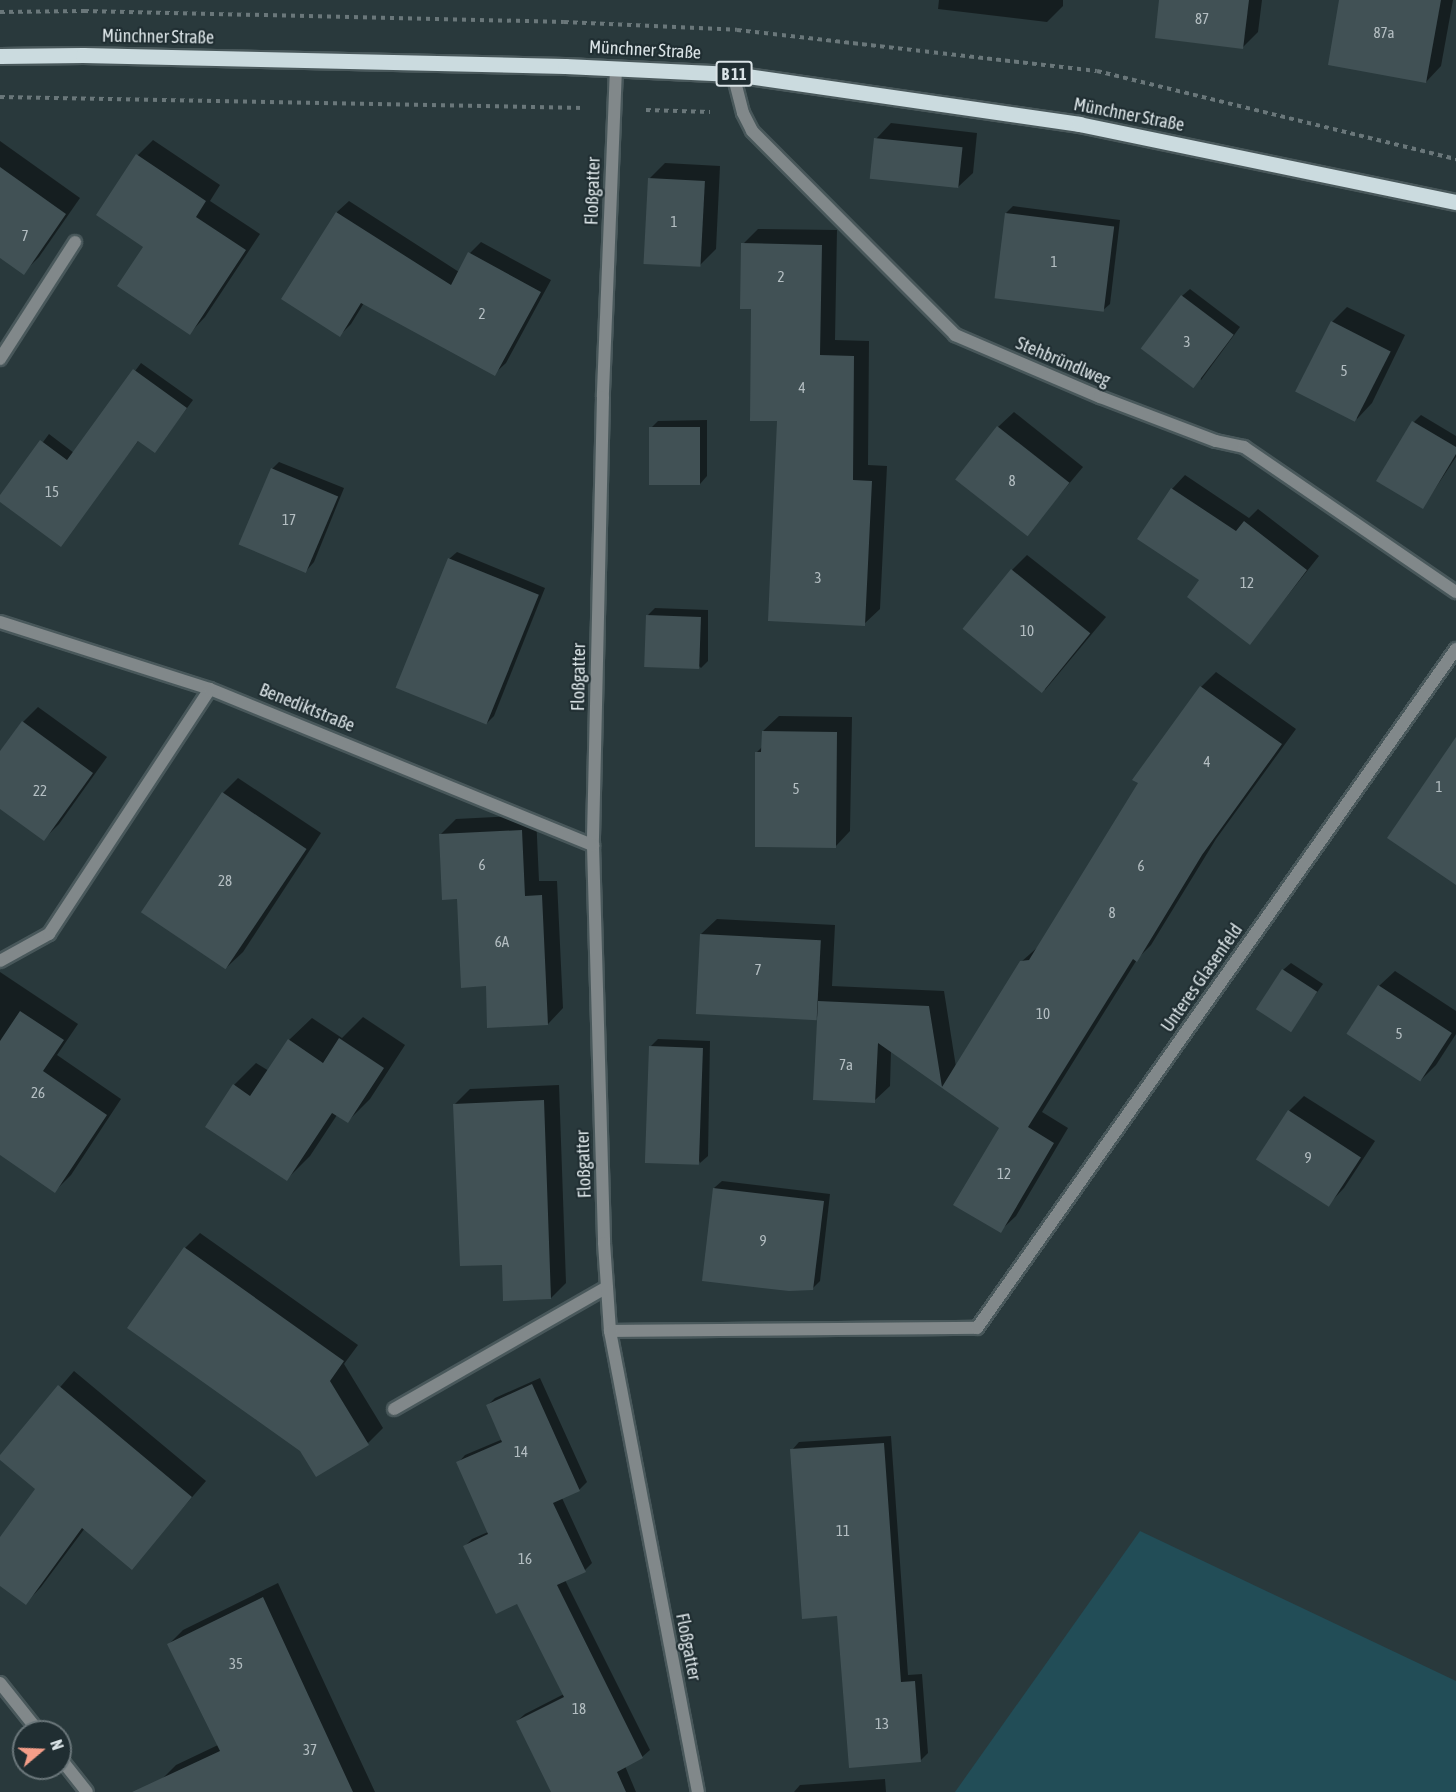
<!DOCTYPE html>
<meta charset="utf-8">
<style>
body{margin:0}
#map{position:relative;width:1456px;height:1792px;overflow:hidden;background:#29393c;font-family:"Asap Condensed",sans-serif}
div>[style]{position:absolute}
.green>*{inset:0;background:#224d57}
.shadow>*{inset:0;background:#0007}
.building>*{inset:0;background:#415155;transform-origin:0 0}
.path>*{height:4px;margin-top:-2px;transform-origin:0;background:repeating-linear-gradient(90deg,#6a777a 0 4.5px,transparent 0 9px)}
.roads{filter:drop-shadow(2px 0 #49585b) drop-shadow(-2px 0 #49585b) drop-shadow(0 2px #49585b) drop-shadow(0 -2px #49585b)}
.service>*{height:12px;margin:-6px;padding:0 6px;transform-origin:6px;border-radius:6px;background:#81888a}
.minor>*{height:12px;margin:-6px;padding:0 6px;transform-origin:6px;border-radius:6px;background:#81888a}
.primary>*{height:15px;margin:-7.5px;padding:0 7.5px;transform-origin:7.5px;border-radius:7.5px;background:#cbdbdf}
span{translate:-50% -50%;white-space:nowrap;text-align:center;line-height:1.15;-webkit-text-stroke:4.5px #202e32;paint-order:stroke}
.number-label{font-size:15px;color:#b4bec2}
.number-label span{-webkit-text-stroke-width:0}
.shield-label span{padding:2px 4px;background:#202e32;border:2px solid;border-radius:4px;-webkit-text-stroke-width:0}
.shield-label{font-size:16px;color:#dae3e6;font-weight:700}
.street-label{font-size:18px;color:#dae3e6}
.north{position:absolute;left:12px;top:1720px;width:60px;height:60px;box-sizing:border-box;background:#202e32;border:2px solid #6a767a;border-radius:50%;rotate:71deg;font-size:16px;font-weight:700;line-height:24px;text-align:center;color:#dae3e6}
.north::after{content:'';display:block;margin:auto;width:21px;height:27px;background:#f49e89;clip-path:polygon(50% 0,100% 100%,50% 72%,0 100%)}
</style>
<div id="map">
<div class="green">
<i style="clip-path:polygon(1140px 1531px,1456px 1681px,1456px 1792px,955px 1792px)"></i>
</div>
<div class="shadow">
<i style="clip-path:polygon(939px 0,1063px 0,1063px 6px,1047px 22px,938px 9px)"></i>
<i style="clip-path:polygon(1161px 0,1262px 0,1258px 32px,1242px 48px)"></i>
<i style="clip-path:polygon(1341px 0,1453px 0,1441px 66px,1426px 82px)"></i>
<i style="clip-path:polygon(891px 123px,977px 133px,973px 173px,957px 188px,876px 139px)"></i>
<i style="clip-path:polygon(153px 140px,220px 185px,210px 201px,260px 234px,205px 317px,190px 333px,145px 246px,138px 155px)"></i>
<i style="clip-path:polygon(0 141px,80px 198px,39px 257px,23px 273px,0 256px)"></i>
<i style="clip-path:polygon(665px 163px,720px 166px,716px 249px,700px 265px,649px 179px)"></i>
<i style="clip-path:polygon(349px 201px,459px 272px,470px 253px,481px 242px,551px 280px,506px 363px,494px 374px,364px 303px,351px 324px,340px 335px,283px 299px,337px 212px)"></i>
<i style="clip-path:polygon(1013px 206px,1120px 220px,1110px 304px,1102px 311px,1006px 213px)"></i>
<i style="clip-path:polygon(758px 229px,837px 230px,835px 340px,869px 341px,868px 465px,887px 466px,880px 609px,864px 624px,779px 419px,753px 308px,743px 244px)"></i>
<i style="clip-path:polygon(1190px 289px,1240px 327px,1201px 380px,1182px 296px)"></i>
<i style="clip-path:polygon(1347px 307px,1405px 335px,1372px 403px,1357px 419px,1332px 322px)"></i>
<i style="clip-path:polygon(141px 363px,193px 400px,155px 451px,139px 440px,111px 476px,0 500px,49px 434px,74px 453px)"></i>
<i style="clip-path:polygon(1014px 412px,1083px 467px,1027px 534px,998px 427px)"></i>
<i style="clip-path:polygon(1421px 415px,1456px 436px,1456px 457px,1423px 507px,1414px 422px)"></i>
<i style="clip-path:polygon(707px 420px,707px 476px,700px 484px,650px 429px,658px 421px)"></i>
<i style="clip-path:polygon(279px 462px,344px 488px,314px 562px,307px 570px,272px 469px)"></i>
<i style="clip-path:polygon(1185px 475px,1249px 518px,1258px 509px,1319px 556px,1250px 643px,1201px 580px,1139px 538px,1172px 489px)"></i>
<i style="clip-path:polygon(457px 552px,545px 588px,494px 716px,486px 724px,449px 559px)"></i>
<i style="clip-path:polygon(1027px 555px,1106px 617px,1045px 690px,1012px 570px)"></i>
<i style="clip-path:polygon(655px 608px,708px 610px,708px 661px,701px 668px,647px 616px)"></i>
<i style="clip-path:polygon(1216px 672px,1296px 729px,1216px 839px,1151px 945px,1138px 958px,1042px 1112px,1068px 1128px,1016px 1216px,1000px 1231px,1001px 1127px,891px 1051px,890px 1086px,874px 1101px,818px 1016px,816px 1018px,701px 934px,717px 919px,835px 925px,832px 986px,944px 991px,956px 1067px,1021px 962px,1039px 946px,1140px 783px,1135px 779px,1201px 687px)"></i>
<i style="clip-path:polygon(38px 707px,107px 757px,59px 824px,44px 839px,0 808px,0 754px,23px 722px)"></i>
<i style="clip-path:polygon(779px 716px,852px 717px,850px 831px,835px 847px,757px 752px,762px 747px,763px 731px)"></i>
<i style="clip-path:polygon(238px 778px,321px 833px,243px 952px,227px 967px,223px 793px)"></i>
<i style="clip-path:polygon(536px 815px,539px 881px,557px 881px,563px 1008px,548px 1024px,487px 984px,440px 835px,456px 819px)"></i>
<i style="clip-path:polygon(1291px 963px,1323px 984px,1290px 1030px,1283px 970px)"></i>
<i style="clip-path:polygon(1395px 971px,1456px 1011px,1456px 1034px,1436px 1065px,1421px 1080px,1379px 986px)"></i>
<i style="clip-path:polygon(0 972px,78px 1024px,57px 1055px,121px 1099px,71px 1175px,55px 1191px,0 1153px)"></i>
<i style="clip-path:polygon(363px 1017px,405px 1045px,370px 1099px,348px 1121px,337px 1115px,310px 1156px,287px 1179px,234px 1085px,256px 1063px,269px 1071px,289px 1040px,312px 1018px,342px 1038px)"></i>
<i style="clip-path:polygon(658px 1039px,710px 1041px,708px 1156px,700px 1163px,650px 1047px)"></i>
<i style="clip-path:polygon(559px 1085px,566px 1283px,551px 1298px,503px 1263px,455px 1104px,470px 1089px)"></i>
<i style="clip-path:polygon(1304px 1096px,1375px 1141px,1344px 1188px,1329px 1204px,1289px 1111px)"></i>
<i style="clip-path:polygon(722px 1181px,830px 1194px,820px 1281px,812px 1289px,714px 1188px)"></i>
<i style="clip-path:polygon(200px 1233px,358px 1345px,344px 1364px,383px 1428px,368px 1443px,185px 1248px)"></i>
<i style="clip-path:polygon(74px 1371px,206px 1481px,132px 1567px,85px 1528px,41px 1587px,26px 1603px,0 1584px,0 1539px,37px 1489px,0 1457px)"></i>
<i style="clip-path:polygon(540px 1378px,587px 1482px,579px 1490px,562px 1498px,592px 1563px,585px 1570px,565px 1580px,650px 1750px,642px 1757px,625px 1766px,636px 1792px,552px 1792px,517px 1721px,525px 1714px,564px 1694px,517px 1602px,465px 1546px,472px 1539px,488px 1532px,458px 1463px,465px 1455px,503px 1439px,488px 1405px,495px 1398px)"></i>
<i style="clip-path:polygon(891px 1436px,908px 1675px,922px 1674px,928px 1753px,920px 1761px,838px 1615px,792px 1450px,799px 1442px)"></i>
<i style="clip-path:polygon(278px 1583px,375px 1792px,167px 1792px,161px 1780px,176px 1765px,218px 1745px,169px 1644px,183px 1630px)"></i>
<i style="clip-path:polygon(885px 1779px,886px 1792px,794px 1792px,800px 1785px)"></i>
</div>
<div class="building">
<i style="clip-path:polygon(1159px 0,1249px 0,1243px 49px,1155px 38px)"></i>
<i style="clip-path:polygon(1339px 0,1441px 0,1426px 83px,1328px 65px)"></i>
<i style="left:874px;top:138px;width:89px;height:41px;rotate:6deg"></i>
<i style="clip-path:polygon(136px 154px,206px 201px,196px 217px,246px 250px,190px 335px,117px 286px,143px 247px,96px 215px)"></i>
<i style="clip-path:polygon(0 167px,66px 214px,24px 275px,0 258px)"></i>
<i style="left:648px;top:178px;width:57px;height:86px;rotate:3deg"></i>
<i style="clip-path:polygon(336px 212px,451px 285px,468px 252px,541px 292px,495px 376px,361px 303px,340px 337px,281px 299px)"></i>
<i style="left:1005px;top:213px;width:110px;height:86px;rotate:7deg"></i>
<i style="clip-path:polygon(741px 243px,822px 245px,820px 355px,854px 356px,853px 480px,872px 481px,865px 626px,768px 621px,777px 421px,750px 421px,751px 309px,740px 309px)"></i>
<i style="left:1181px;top:295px;width:66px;height:67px;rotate:37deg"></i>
<i style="left:1331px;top:321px;width:67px;height:79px;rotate:27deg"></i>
<i style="clip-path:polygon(133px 369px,187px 408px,155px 453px,138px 441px,61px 547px,0 502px,0 495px,40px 440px,67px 460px)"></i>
<i style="clip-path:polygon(1412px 421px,1456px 447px,1456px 454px,1423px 509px,1376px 481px)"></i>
<i style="left:997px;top:426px;width:92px;height:68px;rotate:38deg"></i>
<i style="left:700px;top:427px;width:58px;height:51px;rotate:90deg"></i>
<i style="left:271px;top:468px;width:73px;height:83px;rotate:23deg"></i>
<i style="clip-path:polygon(1171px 488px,1236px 531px,1244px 521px,1307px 570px,1250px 645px,1187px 597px,1199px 580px,1137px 539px)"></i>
<i style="left:448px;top:558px;width:98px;height:140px;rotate:22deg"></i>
<i style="left:1011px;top:569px;width:102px;height:77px;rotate:39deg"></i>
<i style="left:646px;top:615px;width:55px;height:52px;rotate:2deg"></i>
<i style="clip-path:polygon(1200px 686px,1282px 744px,1202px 855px,1137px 962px,1133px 959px,1028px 1127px,1054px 1143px,1001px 1233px,953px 1205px,999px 1128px,878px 1043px,875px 1103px,813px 1100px,818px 1001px,929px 1006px,942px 1087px,1020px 961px,1029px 960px,1138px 783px,1132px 780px)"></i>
<i style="clip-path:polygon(22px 721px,93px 773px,44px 841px,0 809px,0 751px)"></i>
<i style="clip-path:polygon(762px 731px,837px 732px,836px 848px,755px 847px,755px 752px,761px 752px)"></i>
<i style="clip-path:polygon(1456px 737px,1456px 885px,1387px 838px)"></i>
<i style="left:222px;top:792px;width:102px;height:145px;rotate:34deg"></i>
<i style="clip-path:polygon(522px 830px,525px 896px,542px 895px,548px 1025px,487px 1028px,486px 986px,461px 988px,457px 899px,442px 900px,439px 834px)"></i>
<i style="left:700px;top:934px;width:121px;height:80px;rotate:3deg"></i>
<i style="left:1282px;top:969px;width:42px;height:48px;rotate:33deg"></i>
<i style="left:1378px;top:985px;width:88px;height:58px;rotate:33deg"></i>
<i style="clip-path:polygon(20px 1011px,64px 1040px,43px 1071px,107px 1115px,55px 1193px,0 1155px,0 1041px)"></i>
<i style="clip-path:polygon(339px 1038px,384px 1068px,348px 1123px,332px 1113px,287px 1181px,205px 1127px,233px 1084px,250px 1096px,288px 1039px,323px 1063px)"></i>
<i style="left:649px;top:1046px;width:54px;height:117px;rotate:2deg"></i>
<i style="clip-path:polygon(544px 1100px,551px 1299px,503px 1301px,502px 1265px,460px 1266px,453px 1104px)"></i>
<i style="left:1288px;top:1110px;width:87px;height:59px;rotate:33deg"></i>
<i style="clip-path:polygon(713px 1188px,824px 1201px,813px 1290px,789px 1291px,702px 1281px)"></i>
<i style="clip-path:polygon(184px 1247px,344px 1361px,330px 1381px,369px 1445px,316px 1477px,300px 1451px,127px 1328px)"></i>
<i style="clip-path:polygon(532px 1384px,580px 1491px,553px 1503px,586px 1572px,557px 1585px,643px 1758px,617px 1772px,626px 1792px,551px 1792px,516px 1721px,564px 1697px,517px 1604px,496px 1614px,463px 1546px,488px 1534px,456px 1462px,502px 1442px,486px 1405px)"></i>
<i style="clip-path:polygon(58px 1385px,192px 1497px,132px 1570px,82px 1528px,26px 1605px,0 1586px,0 1537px,35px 1489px,0 1460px,0 1455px)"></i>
<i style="clip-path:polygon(884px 1443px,901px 1682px,915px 1681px,921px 1762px,849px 1768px,837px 1616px,802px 1619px,790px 1449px)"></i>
<i style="clip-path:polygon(263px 1597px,353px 1792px,132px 1792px,220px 1751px,167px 1644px)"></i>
</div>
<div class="path">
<i style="left:0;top:12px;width:84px;rotate:-0.7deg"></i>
<i style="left:84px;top:11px;width:480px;rotate:1.3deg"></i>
<i style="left:564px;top:22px;width:173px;rotate:2.6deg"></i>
<i style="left:737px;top:30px;width:362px;rotate:6.5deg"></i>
<i style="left:1097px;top:71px;width:370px;rotate:13.8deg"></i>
<i style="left:0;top:97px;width:584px;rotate:1.08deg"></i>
<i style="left:646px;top:110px;width:64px;rotate:1.8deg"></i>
</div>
<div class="roads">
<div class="service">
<i style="left:0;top:961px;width:56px;rotate:-28.9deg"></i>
<i style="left:49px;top:934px;width:293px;rotate:-56.7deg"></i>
<i style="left:610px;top:1331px;width:367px;rotate:-0.5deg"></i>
<i style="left:394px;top:1409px;width:245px;rotate:-29.8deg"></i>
</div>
<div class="minor">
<i style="left:616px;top:68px;width:329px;rotate:92.3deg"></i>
<i style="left:603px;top:397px;width:448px;rotate:91.3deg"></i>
<i style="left:593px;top:845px;width:398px;rotate:88.4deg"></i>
<i style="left:604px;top:1243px;width:88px;rotate:86.1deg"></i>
<i style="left:610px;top:1331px;width:469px;rotate:79.2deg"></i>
<i style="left:733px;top:74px;width:40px;rotate:75.6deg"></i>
<i style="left:743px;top:113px;width:20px;rotate:63deg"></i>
<i style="left:752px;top:131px;width:288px;rotate:45.1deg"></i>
<i style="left:955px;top:335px;width:158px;rotate:23.2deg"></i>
<i style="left:1100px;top:397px;width:124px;rotate:20.8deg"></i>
<i style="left:1216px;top:441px;width:29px;rotate:12deg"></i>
<i style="left:1244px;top:447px;width:257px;rotate:34.4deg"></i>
<i style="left:0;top:359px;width:139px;rotate:-57.3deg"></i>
<i style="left:0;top:622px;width:220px;rotate:17.7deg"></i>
<i style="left:210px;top:689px;width:414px;rotate:22.2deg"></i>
<i style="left:977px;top:1328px;width:831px;rotate:-54.8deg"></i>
<i style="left:0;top:1683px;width:63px;rotate:51.5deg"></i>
<i style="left:60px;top:1758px;width:43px;rotate:51.5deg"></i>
</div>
<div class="primary">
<i style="left:0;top:56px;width:83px;rotate:-0.7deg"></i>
<i style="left:83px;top:55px;width:482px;rotate:1.3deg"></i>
<i style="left:565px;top:66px;width:168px;rotate:2.7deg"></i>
<i style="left:733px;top:74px;width:350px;rotate:8.2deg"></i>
<i style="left:1079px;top:124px;width:385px;rotate:11.7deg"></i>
</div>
</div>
<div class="number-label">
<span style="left:1202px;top:19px">87</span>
<span style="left:1384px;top:33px">87a</span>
<span style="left:674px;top:222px">1</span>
<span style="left:25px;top:236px">7</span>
<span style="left:1054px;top:262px">1</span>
<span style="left:781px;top:277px">2</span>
<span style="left:482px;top:314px">2</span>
<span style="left:1187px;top:342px">3</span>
<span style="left:1344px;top:371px">5</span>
<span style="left:802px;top:388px">4</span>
<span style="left:1012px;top:481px">8</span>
<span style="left:52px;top:492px">15</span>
<span style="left:289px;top:520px">17</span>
<span style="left:818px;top:578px">3</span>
<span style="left:1247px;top:583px">12</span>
<span style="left:1027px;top:631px">10</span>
<span style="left:1207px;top:762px">4</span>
<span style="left:1439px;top:787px">1</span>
<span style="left:796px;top:789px">5</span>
<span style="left:40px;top:791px">22</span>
<span style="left:482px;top:865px">6</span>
<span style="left:1141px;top:866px">6</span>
<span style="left:225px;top:881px">28</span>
<span style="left:1112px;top:913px">8</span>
<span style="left:502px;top:942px">6A</span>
<span style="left:758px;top:970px">7</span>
<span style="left:1043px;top:1014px">10</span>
<span style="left:1399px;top:1034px">5</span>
<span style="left:846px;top:1065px">7a</span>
<span style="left:38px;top:1093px">26</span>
<span style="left:1308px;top:1158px">9</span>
<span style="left:1004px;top:1174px">12</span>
<span style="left:763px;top:1241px">9</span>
<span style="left:521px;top:1452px">14</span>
<span style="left:843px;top:1531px">11</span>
<span style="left:525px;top:1559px">16</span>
<span style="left:236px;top:1664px">35</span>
<span style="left:579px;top:1709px">18</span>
<span style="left:882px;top:1724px">13</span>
<span style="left:310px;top:1750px">37</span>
</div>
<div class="shield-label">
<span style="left:734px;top:74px">B 11</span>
</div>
<div class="street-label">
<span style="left:158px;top:37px;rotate:1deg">Münchner Straße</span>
<span style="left:645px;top:50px;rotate:3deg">Münchner Straße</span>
<span style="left:1129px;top:115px;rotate:11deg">Münchner Straße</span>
<span style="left:593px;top:191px;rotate:-88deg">Floßgatter</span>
<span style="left:1063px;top:362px;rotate:23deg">Stehbründlweg</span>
<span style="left:579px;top:677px;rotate:-89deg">Floßgatter</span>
<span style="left:307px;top:708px;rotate:22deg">Benediktstraße</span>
<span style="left:1202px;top:978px;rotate:-55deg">Unteres Glasenfeld</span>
<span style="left:584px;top:1164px;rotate:-92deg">Floßgatter</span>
<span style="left:688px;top:1647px;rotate:79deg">Floßgatter</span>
</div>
<div class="north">N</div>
</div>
